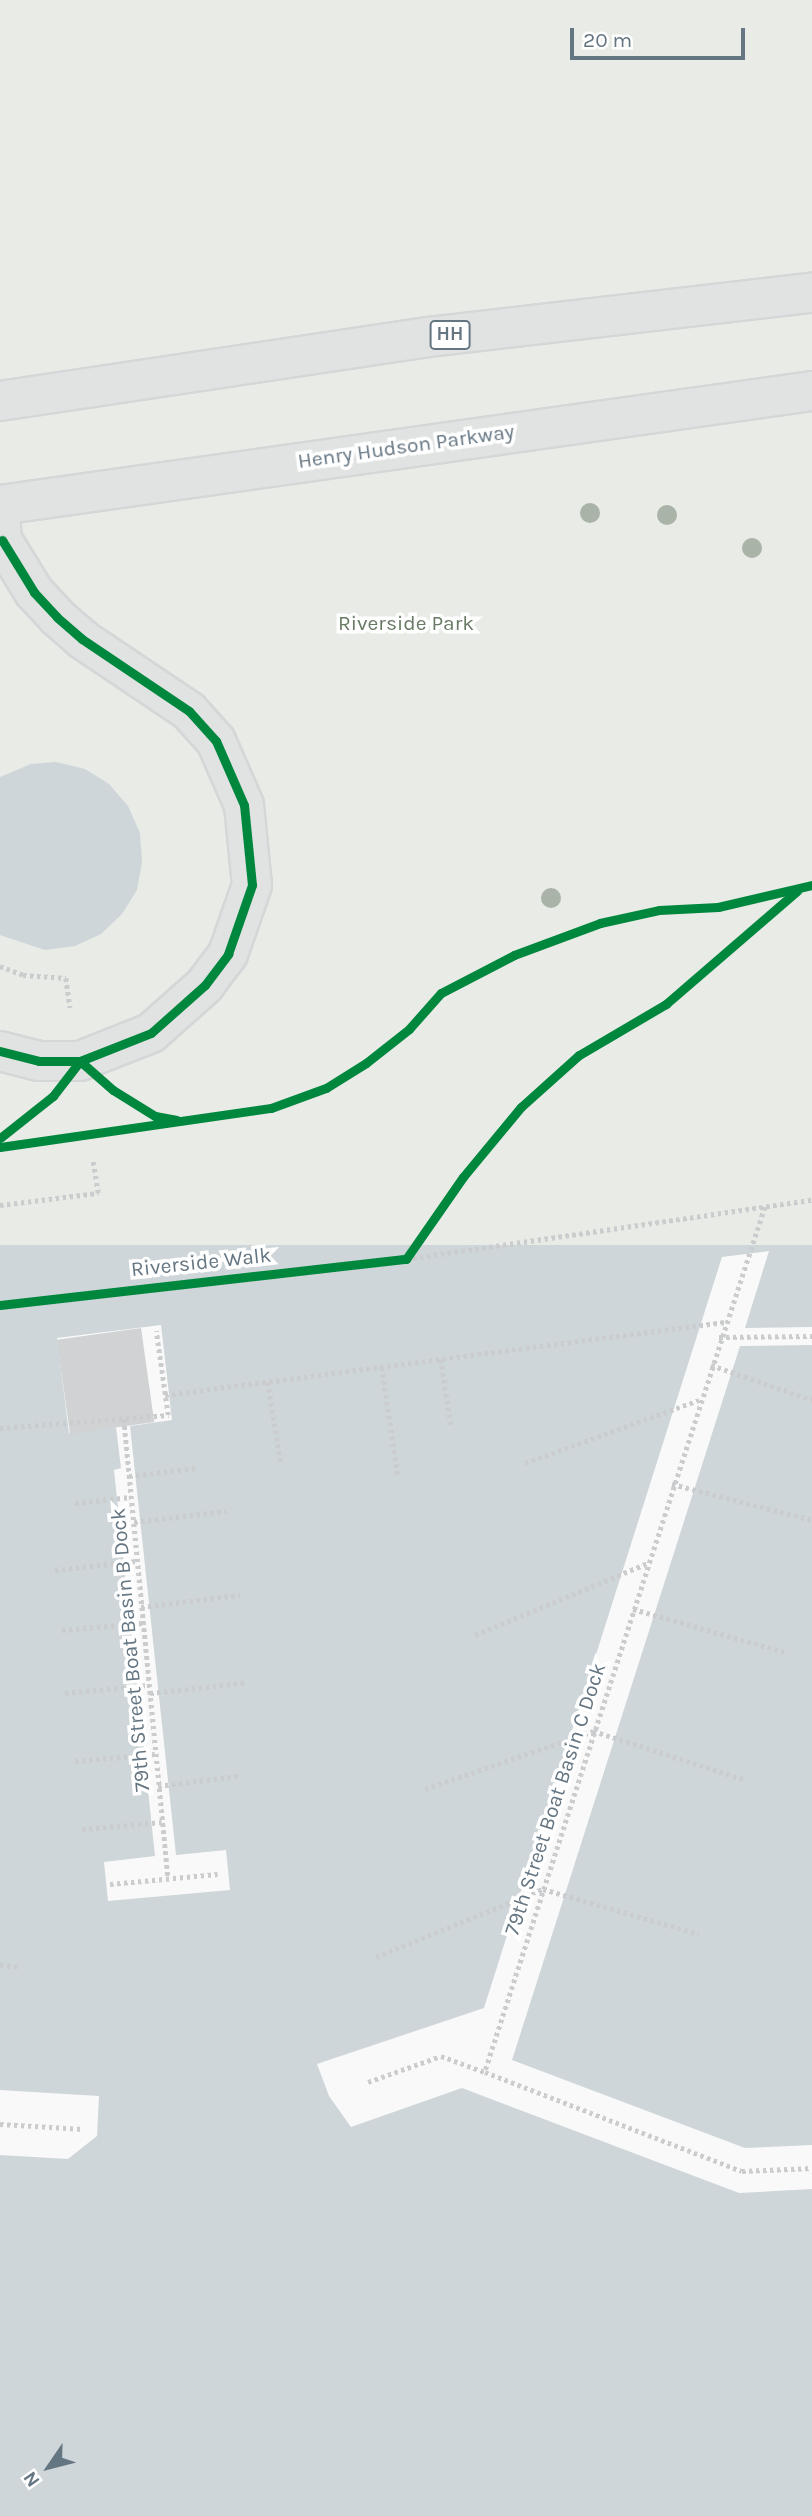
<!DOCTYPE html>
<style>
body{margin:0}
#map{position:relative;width:812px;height:2516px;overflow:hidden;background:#f9f9f9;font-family:Karla,sans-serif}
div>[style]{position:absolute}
.green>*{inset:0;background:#e8ebe6;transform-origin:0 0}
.water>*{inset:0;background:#ced6d9;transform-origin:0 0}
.pier>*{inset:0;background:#f9f9f9}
.building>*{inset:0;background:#d0d2d3;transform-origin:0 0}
.path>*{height:4.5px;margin-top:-2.25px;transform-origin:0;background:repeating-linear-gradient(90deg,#cbcccd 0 3.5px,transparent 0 7px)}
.roads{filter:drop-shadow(2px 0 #d5d6d7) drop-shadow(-2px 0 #d5d6d7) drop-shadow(0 2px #d5d6d7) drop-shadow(0 -2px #d5d6d7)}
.major>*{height:38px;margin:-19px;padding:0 19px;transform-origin:19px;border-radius:19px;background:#e1e2e2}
.highway>*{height:38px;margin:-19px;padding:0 19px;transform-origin:19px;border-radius:19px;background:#e1e2e2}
.cycleway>*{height:9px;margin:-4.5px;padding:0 4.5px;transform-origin:4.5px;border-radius:4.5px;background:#00873e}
.trees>*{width:20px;height:20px;margin:-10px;border-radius:50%;background:#a9b3a7}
span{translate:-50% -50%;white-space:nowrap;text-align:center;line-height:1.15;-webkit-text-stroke:7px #fff;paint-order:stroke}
.shield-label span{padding:2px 5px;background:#fff;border:2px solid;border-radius:5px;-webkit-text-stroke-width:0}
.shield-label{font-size:19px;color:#657683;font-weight:700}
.street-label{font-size:21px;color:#657683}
.park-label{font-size:21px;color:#687a64}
.north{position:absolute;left:14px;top:2432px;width:70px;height:70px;-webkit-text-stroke:5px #fff;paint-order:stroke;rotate:235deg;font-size:19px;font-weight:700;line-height:28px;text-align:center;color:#657683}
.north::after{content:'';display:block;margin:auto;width:24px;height:32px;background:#657683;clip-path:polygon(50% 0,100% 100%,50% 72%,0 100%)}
.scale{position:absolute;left:570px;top:28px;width:175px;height:32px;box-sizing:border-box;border:4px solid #657683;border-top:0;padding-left:9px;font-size:21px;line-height:24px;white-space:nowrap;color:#657683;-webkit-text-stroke:5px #fff;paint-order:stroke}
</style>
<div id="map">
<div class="green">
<i style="left:0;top:0;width:812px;height:1346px"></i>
</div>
<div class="water">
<i style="clip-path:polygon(56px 762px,85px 769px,109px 784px,128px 806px,140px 833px,142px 862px,137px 890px,122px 914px,101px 934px,75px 946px,45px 950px,0 935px,0 777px,31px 764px)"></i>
<i style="left:812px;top:1245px;width:1271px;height:818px;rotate:90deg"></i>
</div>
<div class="pier">
<i style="clip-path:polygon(769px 1251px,745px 1328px,812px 1327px,812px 1345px,740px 1346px,512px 2060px,745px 2148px,812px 2145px,812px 2189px,739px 2193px,462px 2088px,351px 2127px,329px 2096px,317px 2064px,484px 2008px,722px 1257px)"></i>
<i style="clip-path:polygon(161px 1325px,172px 1420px,130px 1426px,176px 1855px,226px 1850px,230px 1890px,108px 1901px,104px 1862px,155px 1856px,114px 1470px,121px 1468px,116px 1427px,69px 1433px,57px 1338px)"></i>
<i style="clip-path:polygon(0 2090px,99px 2096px,97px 2136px,68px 2159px,0 2155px)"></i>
</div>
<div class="building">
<i style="left:141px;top:1328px;width:95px;height:85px;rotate:82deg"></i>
</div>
<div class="path">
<i style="left:0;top:966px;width:25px;rotate:21deg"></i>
<i style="left:23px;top:975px;width:43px;rotate:4deg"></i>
<i style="left:66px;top:978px;width:30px;rotate:82deg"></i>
<i style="left:0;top:1205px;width:99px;rotate:-7deg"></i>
<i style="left:98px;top:1193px;width:32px;rotate:-99deg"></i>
<i style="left:765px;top:1207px;width:909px;rotate:107.94deg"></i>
<i style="left:485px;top:2072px;width:275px;rotate:21.1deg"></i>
<i style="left:742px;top:2171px;width:70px;rotate:-2.5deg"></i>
<i style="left:407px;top:1258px;width:98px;rotate:-55.3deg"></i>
<i style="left:463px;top:1177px;width:91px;rotate:-50.4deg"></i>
<i style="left:521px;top:1107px;width:78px;rotate:-41.9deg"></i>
<i style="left:579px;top:1055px;width:101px;rotate:-30.4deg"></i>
<i style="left:666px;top:1004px;width:173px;rotate:-40.8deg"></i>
<i style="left:0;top:1305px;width:409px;rotate:-6.5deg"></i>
<i style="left:406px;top:1259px;width:410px;rotate:-8.3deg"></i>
<i style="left:719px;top:1337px;width:93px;rotate:-0.6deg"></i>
<i style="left:441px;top:1359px;width:66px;rotate:81.3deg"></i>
<i style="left:711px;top:1365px;width:107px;rotate:19.1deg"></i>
<i style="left:382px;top:1367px;width:111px;rotate:81.7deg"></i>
<i style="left:268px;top:1382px;width:83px;rotate:81deg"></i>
<i style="left:165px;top:1395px;width:565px;rotate:-7.43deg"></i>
<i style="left:124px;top:1419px;width:461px;rotate:84.5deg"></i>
<i style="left:0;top:1428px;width:169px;rotate:-4.4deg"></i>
<i style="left:168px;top:1415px;width:85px;rotate:-98.1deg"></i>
<i style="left:525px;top:1463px;width:185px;rotate:-19.9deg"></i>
<i style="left:129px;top:1476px;width:69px;rotate:-6.6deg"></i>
<i style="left:672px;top:1484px;width:145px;rotate:14.4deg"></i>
<i style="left:75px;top:1503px;width:56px;rotate:-6.1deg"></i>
<i style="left:134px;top:1522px;width:93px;rotate:-6.8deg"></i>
<i style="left:55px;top:1570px;width:82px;rotate:-6.3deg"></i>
<i style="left:141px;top:1607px;width:100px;rotate:-6.9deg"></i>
<i style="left:633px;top:1609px;width:161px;rotate:15.8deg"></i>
<i style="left:62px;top:1630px;width:81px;rotate:-4.9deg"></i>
<i style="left:475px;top:1635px;width:187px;rotate:-22.6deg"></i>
<i style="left:65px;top:1693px;width:83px;rotate:-5.5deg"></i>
<i style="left:150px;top:1693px;width:95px;rotate:-6.1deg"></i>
<i style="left:75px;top:1761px;width:80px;rotate:-5deg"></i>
<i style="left:158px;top:1786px;width:81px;rotate:-7.1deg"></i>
<i style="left:425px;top:1789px;width:178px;rotate:-19deg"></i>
<i style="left:593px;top:1731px;width:161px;rotate:17.8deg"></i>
<i style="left:82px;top:1829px;width:80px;rotate:-5deg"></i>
<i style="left:110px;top:1884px;width:108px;rotate:-5.3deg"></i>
<i style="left:376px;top:1957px;width:180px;rotate:-22.2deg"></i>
<i style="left:543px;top:1889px;width:162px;rotate:16.1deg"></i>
<i style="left:0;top:1965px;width:20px;rotate:6deg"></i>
<i style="left:368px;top:2082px;width:77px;rotate:-19.6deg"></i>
<i style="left:441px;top:2056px;width:47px;rotate:20deg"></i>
<i style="left:0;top:2124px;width:83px;rotate:3.4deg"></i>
</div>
<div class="roads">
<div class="major">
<i style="left:0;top:512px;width:28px;rotate:86deg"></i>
<i style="left:2px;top:540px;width:61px;rotate:58.4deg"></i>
<i style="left:34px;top:592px;width:34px;rotate:47deg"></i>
<i style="left:57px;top:617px;width:33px;rotate:41deg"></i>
<i style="left:82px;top:639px;width:129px;rotate:33.9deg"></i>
<i style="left:189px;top:711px;width:40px;rotate:48deg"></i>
<i style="left:216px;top:741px;width:70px;rotate:66.4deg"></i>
<i style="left:244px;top:805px;width:80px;rotate:84.3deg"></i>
<i style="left:252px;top:885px;width:73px;rotate:109.2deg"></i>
<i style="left:228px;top:954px;width:39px;rotate:127deg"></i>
<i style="left:205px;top:985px;width:72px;rotate:138.4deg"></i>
<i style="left:151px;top:1033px;width:76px;rotate:158.5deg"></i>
<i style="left:80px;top:1061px;width:41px;rotate:180deg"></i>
<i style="left:39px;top:1061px;width:40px;rotate:-165.6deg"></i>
</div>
<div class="highway">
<i style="left:0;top:401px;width:434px;rotate:-8.5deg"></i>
<i style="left:429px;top:337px;width:386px;rotate:-6.6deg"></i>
<i style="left:0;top:505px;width:820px;rotate:-7.99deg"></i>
</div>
</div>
<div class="cycleway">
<i style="left:0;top:1051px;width:40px;rotate:14.4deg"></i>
<i style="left:39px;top:1061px;width:41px"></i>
<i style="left:80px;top:1061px;width:76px;rotate:-21.5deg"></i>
<i style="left:151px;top:1033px;width:72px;rotate:-41.6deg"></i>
<i style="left:205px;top:985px;width:39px;rotate:-53deg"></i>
<i style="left:228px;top:954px;width:73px;rotate:-70.8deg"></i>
<i style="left:252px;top:885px;width:80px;rotate:-95.7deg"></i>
<i style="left:244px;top:805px;width:70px;rotate:-113.6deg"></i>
<i style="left:216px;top:741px;width:40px;rotate:-132deg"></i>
<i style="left:189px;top:711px;width:129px;rotate:-146.1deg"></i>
<i style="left:82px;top:639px;width:33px;rotate:-139deg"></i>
<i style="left:57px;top:617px;width:34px;rotate:-133deg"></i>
<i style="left:34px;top:592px;width:61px;rotate:-121.6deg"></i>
<i style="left:80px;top:1061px;width:44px;rotate:41.3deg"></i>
<i style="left:113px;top:1090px;width:49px;rotate:31.8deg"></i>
<i style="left:155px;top:1116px;width:22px;rotate:10deg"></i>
<i style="left:0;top:1138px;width:68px;rotate:-38.4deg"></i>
<i style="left:53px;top:1096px;width:44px;rotate:-52.4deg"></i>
<i style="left:0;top:1147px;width:274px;rotate:-8.2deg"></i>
<i style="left:271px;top:1108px;width:59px;rotate:-20deg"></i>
<i style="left:326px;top:1088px;width:47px;rotate:-32deg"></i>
<i style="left:366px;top:1063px;width:55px;rotate:-38.3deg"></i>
<i style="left:409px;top:1029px;width:48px;rotate:-48.4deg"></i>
<i style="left:441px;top:993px;width:82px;rotate:-27.5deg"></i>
<i style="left:514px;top:955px;width:92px;rotate:-20.4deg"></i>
<i style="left:600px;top:923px;width:60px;rotate:-12.4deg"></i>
<i style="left:659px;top:910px;width:59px;rotate:-2.9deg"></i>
<i style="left:718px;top:907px;width:97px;rotate:-13.2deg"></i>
<i style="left:0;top:1305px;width:409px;rotate:-6.5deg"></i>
<i style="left:406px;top:1259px;width:100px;rotate:-55.2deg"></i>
<i style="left:463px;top:1177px;width:91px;rotate:-50.4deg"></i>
<i style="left:521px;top:1107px;width:78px;rotate:-41.9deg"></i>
<i style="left:579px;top:1055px;width:101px;rotate:-30.4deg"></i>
<i style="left:666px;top:1004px;width:173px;rotate:-40.8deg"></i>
</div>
<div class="trees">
<i style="left:590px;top:513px"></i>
<i style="left:667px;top:515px"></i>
<i style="left:752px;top:548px"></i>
<i style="left:551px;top:898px"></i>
</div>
<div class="shield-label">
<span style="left:450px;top:335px">HH</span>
</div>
<div class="street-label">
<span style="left:406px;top:446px;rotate:-8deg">Henry Hudson Parkway</span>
<span style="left:201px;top:1262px;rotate:-6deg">Riverside Walk</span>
<span style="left:130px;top:1650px;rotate:-95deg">79th Street Boat Basin B Dock</span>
<span style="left:555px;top:1799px;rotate:-72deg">79th Street Boat Basin C Dock</span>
</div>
<div class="park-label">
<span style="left:406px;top:623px">Riverside Park</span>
</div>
<div class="north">N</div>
<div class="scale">20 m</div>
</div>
